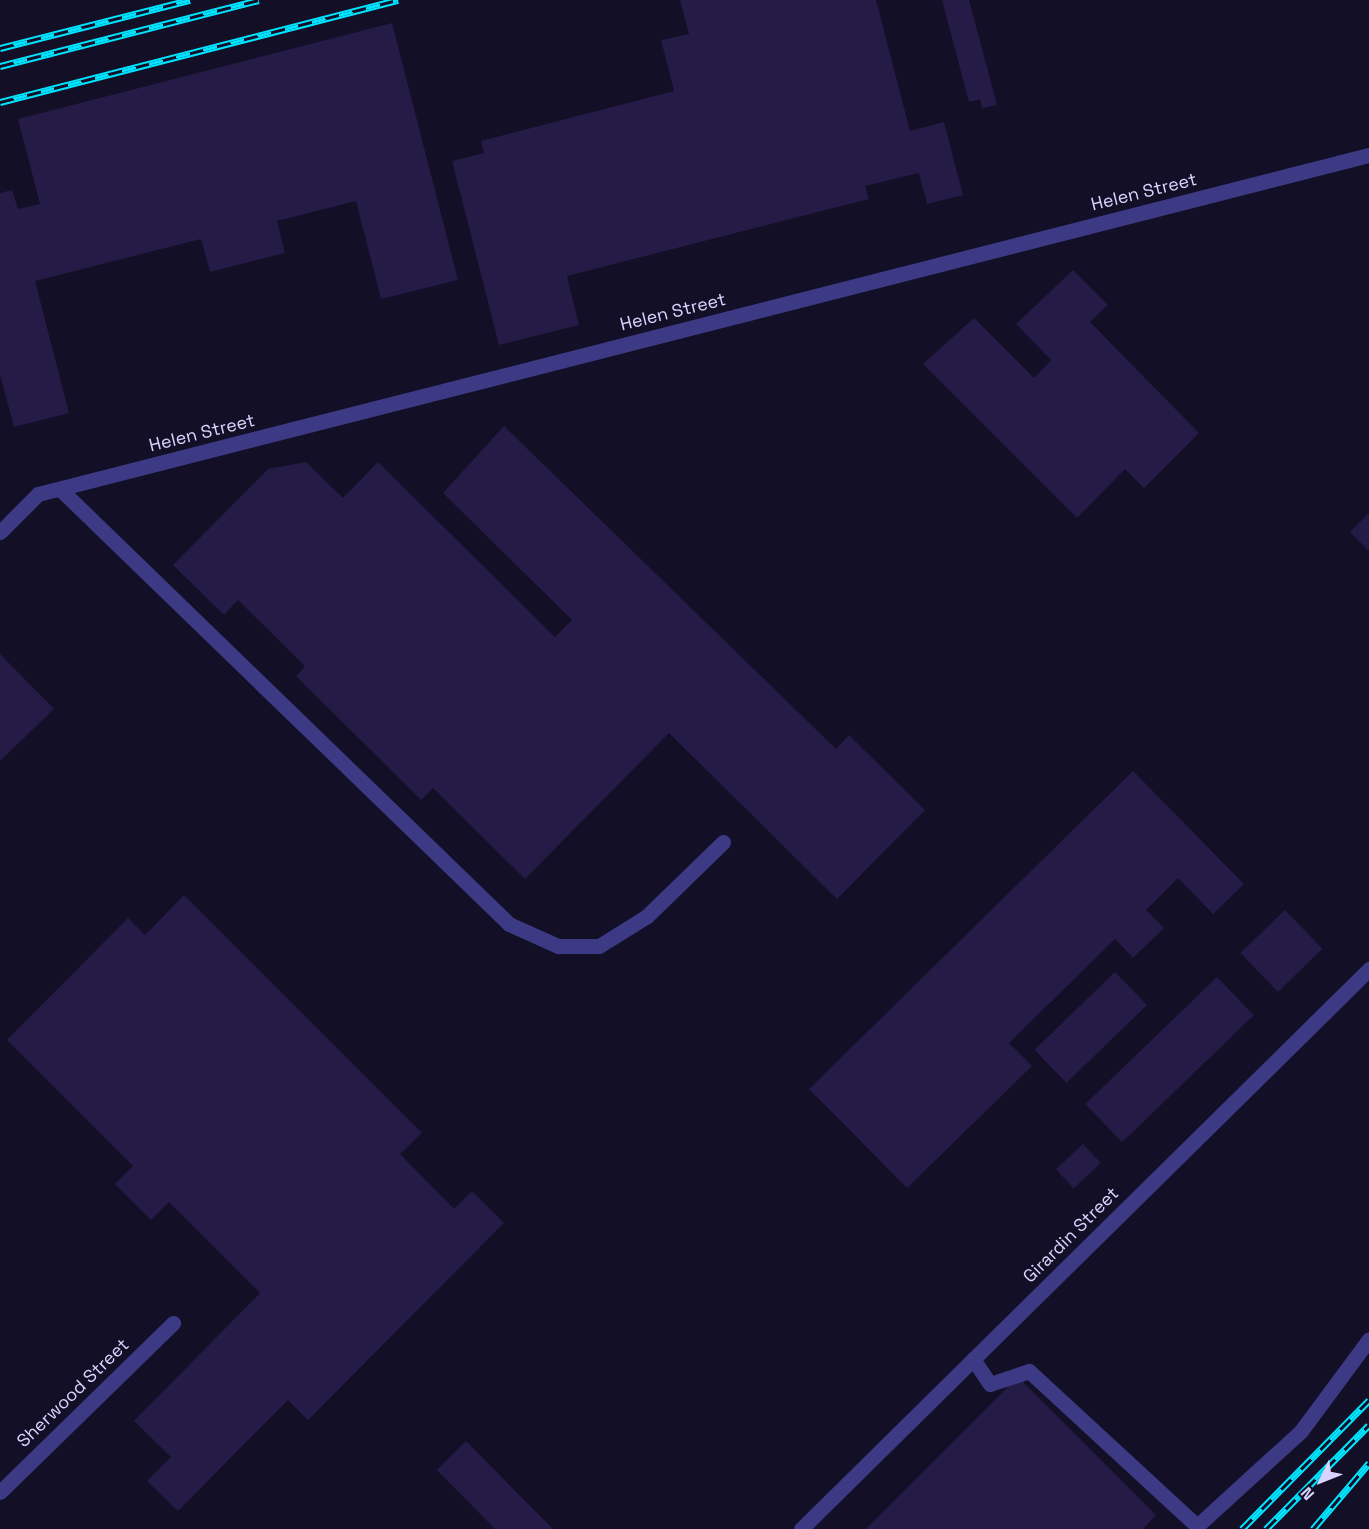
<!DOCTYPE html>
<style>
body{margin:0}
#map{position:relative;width:1369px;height:1529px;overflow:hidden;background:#130f26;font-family:"Space Grotesk",sans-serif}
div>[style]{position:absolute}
.building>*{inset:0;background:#241b47;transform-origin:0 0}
.minor>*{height:15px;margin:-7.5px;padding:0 7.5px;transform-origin:7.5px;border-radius:7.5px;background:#3d3a85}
.rail>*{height:7px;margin-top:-3.5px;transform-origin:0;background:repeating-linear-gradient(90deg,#130f26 0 14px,#00e5ff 0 28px);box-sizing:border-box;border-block:2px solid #00e5ff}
span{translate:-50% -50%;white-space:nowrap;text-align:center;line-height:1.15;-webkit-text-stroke:4.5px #130f26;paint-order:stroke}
.street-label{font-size:18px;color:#d9d4ff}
.north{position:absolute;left:1291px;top:1451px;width:60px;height:60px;-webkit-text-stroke:4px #130f26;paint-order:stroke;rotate:227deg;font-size:16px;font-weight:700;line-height:24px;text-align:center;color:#d9d4ff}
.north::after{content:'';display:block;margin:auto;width:21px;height:27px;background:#d9d4ff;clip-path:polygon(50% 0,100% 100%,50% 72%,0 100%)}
</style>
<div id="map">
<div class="building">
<i style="clip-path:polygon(680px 0,876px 0,910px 131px,944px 122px,963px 195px,927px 204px,919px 173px,865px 186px,869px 199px,567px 276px,579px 325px,499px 345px,452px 161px,484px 153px,481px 141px,674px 91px,661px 40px,689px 34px)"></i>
<i style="clip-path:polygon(942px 0,969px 0,997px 105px,982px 108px,980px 99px,969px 102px)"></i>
<i style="clip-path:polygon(392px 23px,458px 280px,381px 299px,356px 201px,277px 221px,285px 253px,210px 272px,201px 239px,35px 281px,69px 413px,14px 427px,0 375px,0 193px,12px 190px,18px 209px,40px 204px,18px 119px)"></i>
<i style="clip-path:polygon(1073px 270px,1108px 305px,1090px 322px,1199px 433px,1144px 488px,1125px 469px,1077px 518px,923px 364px,974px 318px,1034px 378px,1051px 360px,1016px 324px)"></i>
<i style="clip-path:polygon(504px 426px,836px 749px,849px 735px,925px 810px,837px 899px,669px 733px,525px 879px,433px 788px,421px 800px,296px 676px,305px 666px,238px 600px,224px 615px,173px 565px,268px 469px,306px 462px,343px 498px,378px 462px,555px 637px,572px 620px,443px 493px)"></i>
<i style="clip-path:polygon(1369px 513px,1369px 551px,1350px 532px)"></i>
<i style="clip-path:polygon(0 654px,54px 709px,0 761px)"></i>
<i style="clip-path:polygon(1133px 771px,1244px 884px,1213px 914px,1178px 878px,1146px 910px,1164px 928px,1133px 958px,1115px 939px,1009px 1043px,1032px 1066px,907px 1188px,809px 1089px)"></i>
<i style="clip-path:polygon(184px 895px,422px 1133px,400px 1154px,454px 1209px,472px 1191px,504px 1223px,308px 1420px,288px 1400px,178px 1511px,147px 1481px,171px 1457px,134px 1421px,260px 1293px,169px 1202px,151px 1220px,115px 1184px,133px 1166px,7px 1040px,128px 918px,145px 935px)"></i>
<i style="left:1285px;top:910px;width:54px;height:62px;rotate:46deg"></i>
<i style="left:1115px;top:972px;width:46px;height:112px;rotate:46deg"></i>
<i style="left:1217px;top:977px;width:53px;height:183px;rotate:46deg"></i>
<i style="left:1083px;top:1144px;width:26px;height:37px;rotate:47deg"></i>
<i style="clip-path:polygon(1018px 1377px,1156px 1515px,1143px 1529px,866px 1529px)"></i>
<i style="clip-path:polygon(466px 1441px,553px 1529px,495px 1529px,437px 1470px)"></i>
</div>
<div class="minor">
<i style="left:60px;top:489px;width:625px;rotate:44.09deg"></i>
<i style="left:509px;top:924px;width:54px;rotate:24.2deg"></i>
<i style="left:558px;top:946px;width:41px"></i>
<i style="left:599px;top:946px;width:57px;rotate:-32deg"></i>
<i style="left:647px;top:916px;width:106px;rotate:-44.2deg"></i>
<i style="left:0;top:532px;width:54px;rotate:-45deg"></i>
<i style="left:38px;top:494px;width:1373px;rotate:-14.29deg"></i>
<i style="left:973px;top:1359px;width:30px;rotate:56deg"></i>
<i style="left:990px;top:1384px;width:41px;rotate:-18.4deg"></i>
<i style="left:1029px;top:1371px;width:229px;rotate:42.7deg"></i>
<i style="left:1197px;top:1526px;width:141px;rotate:-42.4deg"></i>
<i style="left:1301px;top:1431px;width:114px;rotate:-53.5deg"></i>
<i style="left:0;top:1492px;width:242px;rotate:-44.3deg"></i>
<i style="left:801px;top:1529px;width:798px;rotate:-44.59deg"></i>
</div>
<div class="rail">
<i style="left:0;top:48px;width:196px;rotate:-14.2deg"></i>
<i style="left:0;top:66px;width:267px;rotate:-14.3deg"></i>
<i style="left:0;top:102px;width:411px;rotate:-14.4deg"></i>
<i style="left:1242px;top:1529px;width:181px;rotate:-45.4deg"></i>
<i style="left:1266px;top:1529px;width:146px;rotate:-45.3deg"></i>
<i style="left:1313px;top:1529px;width:87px;rotate:-49.7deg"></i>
</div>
<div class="street-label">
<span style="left:1144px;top:192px;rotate:-14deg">Helen Street</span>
<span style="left:673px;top:312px;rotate:-14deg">Helen Street</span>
<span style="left:202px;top:433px;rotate:-14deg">Helen Street</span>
<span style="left:1071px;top:1235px;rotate:-45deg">Girardin Street</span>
<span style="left:73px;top:1393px;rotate:-44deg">Sherwood Street</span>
</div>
<div class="north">N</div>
</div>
